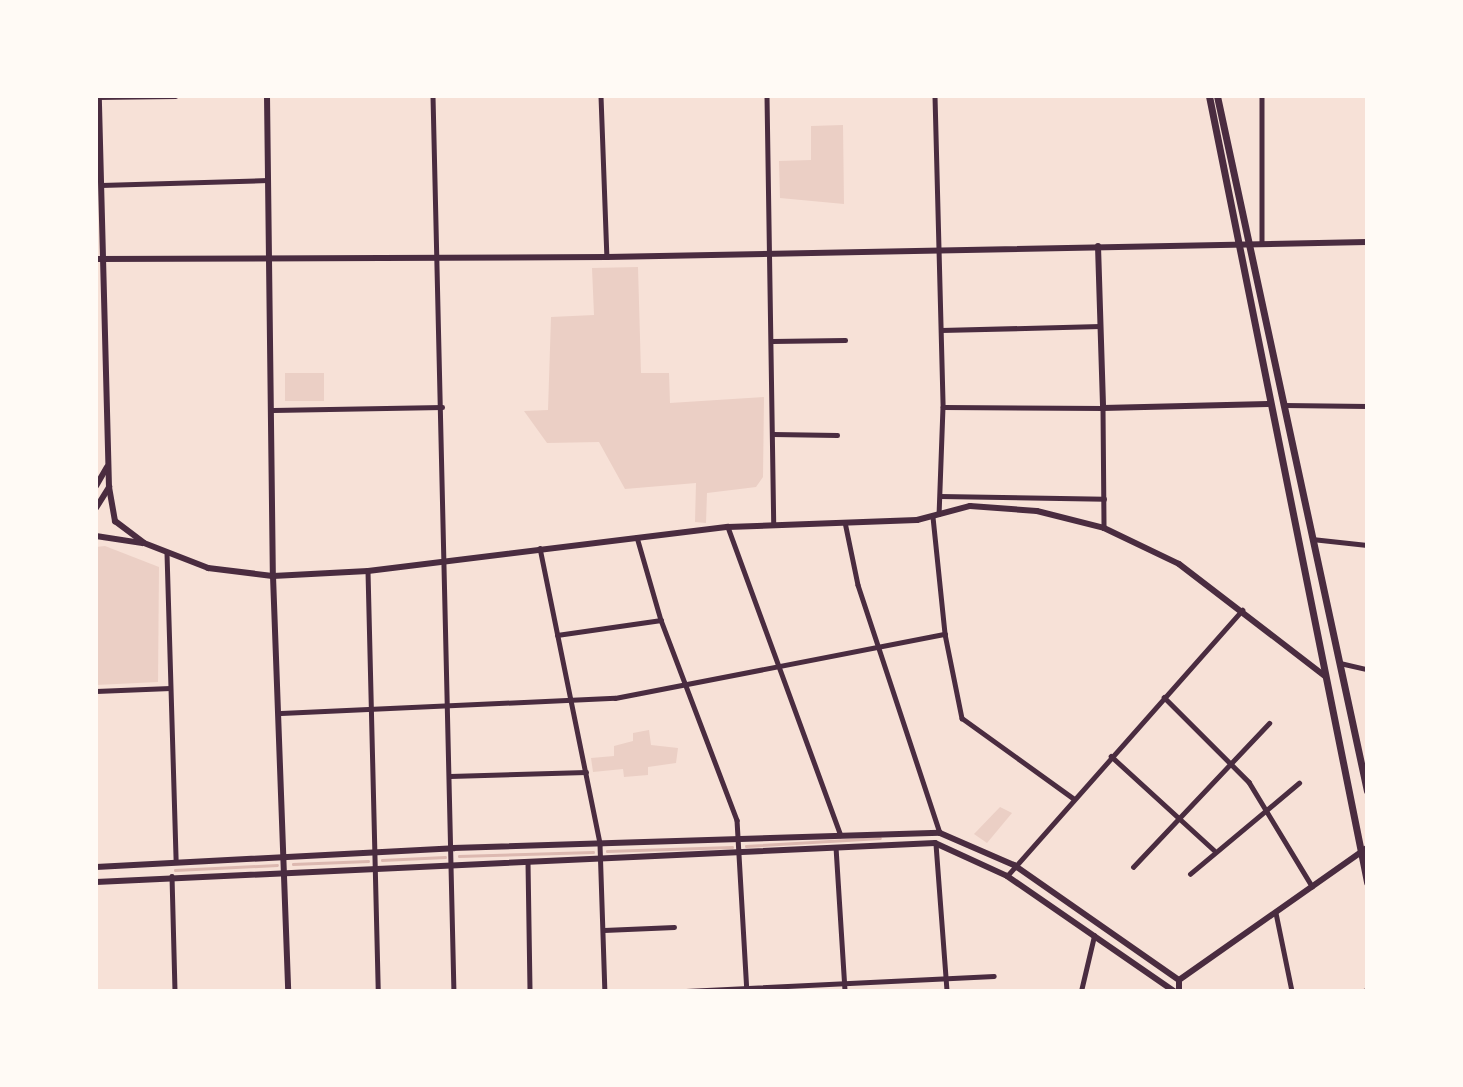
<!DOCTYPE html>
<style>
body{margin:0}
#map{position:relative;width:1463px;height:1087px;overflow:hidden;background:#f7e1d7;font-family:"Roboto Serif",serif}
div>[style]{position:absolute}
.green>*{inset:0;background:#ebcfc5;transform-origin:0 0}
.stream>*{height:2.5px;margin:-1.25px;padding:0 1.25px;transform-origin:1.25px;border-radius:1.25px;background:#dcb8b0}
.minor>*{height:4.5px;margin:-2.25px;padding:0 2.25px;transform-origin:2.25px;border-radius:2.25px;background:#4a2c40}
.tertiary>*{height:6px;margin:-3px;padding:0 3px;transform-origin:3px;border-radius:3px;background:#4a2c40}
.secondary>*{height:6px;margin:-3px;padding:0 3px;transform-origin:3px;border-radius:3px;background:#4a2c40}
.primary>*{height:7px;margin:-3.5px;padding:0 3.5px;transform-origin:3.5px;border-radius:3.5px;background:#4a2c40}
span{translate:-50% -50%;white-space:nowrap;text-align:center;line-height:1.15;-webkit-text-stroke:7px #fffaf5;paint-order:stroke}
.frame{position:absolute;inset:0;border:98px solid #fffaf5;pointer-events:none}
</style>
<div id="map">
<div class="green">
<i style="clip-path:polygon(843px 125px,844px 204px,780px 198px,779px 161px,811px 160px,811px 126px)"></i>
<i style="clip-path:polygon(638px 267px,641px 373px,669px 373px,670px 403px,764px 397px,763px 477px,756px 487px,707px 493px,706px 523px,695px 522px,696px 483px,625px 489px,599px 442px,547px 443px,524px 411px,548px 410px,551px 317px,594px 315px,592px 268px)"></i>
<i style="left:285px;top:373px;width:39px;height:28px"></i>
<i style="clip-path:polygon(105px 546px,159px 567px,158px 682px,96px 685px,96px 547px)"></i>
<i style="clip-path:polygon(649px 730px,651px 745px,678px 748px,676px 763px,648px 767px,648px 775px,624px 777px,623px 769px,593px 772px,591px 758px,614px 756px,614px 746px,633px 741px,633px 733px)"></i>
<i style="clip-path:polygon(1000px 807px,1012px 813px,987px 843px,974px 834px)"></i>
</div>
<div class="stream">
<i style="left:746px;top:846px;width:134px;rotate:-3.4deg"></i>
<i style="left:607px;top:851px;width:125px;rotate:-1.8deg"></i>
<i style="left:459px;top:856px;width:134px;rotate:-1.7deg"></i>
<i style="left:382px;top:860px;width:63px;rotate:-2.7deg"></i>
<i style="left:293px;top:864px;width:75px;rotate:-2.3deg"></i>
<i style="left:175px;top:870px;width:102px;rotate:-2.8deg"></i>
</div>
<div class="minor">
<i style="left:433px;top:96px;width:895px;rotate:88.66deg"></i>
<i style="left:601px;top:96px;width:161px;rotate:87.9deg"></i>
<i style="left:767px;top:96px;width:427px;rotate:89.1deg"></i>
<i style="left:935px;top:96px;width:311px;rotate:88.5deg"></i>
<i style="left:943px;top:407px;width:107px;rotate:92.1deg"></i>
<i style="left:1262px;top:96px;width:148px;rotate:90deg"></i>
<i style="left:97px;top:97px;width:78px;rotate:-0.7deg"></i>
<i style="left:101px;top:185px;width:167px;rotate:-1.7deg"></i>
<i style="left:941px;top:330px;width:159px;rotate:-1.4deg"></i>
<i style="left:772px;top:341px;width:73px;rotate:-0.8deg"></i>
<i style="left:1284px;top:405px;width:83px;rotate:0.7deg"></i>
<i style="left:943px;top:407px;width:160px;rotate:0.4deg"></i>
<i style="left:1103px;top:408px;width:120px;rotate:89.5deg"></i>
<i style="left:273px;top:410px;width:169px;rotate:-1deg"></i>
<i style="left:773px;top:434px;width:64px;rotate:0.9deg"></i>
<i style="left:940px;top:496px;width:164px;rotate:1deg"></i>
<i style="left:933px;top:517px;width:118px;rotate:84.1deg"></i>
<i style="left:945px;top:634px;width:86px;rotate:78.6deg"></i>
<i style="left:962px;top:718px;width:137px;rotate:35.8deg"></i>
<i style="left:845px;top:522px;width:64px;rotate:78.3deg"></i>
<i style="left:858px;top:585px;width:261px;rotate:71.7deg"></i>
<i style="left:728px;top:527px;width:328px;rotate:69.9deg"></i>
<i style="left:637px;top:537px;width:86px;rotate:73.9deg"></i>
<i style="left:661px;top:620px;width:214px;rotate:69.2deg"></i>
<i style="left:737px;top:820px;width:171px;rotate:86.7deg"></i>
<i style="left:1312px;top:539px;width:55px;rotate:6.2deg"></i>
<i style="left:540px;top:548px;width:302px;rotate:78.5deg"></i>
<i style="left:600px;top:844px;width:147px;rotate:88.1deg"></i>
<i style="left:167px;top:553px;width:309px;rotate:88.3deg"></i>
<i style="left:368px;top:571px;width:420px;rotate:88.6deg"></i>
<i style="left:557px;top:635px;width:105px;rotate:-8.2deg"></i>
<i style="left:1340px;top:663px;width:28px;rotate:13deg"></i>
<i style="left:96px;top:691px;width:74px;rotate:-2.3deg"></i>
<i style="left:1164px;top:697px;width:120px;rotate:45deg"></i>
<i style="left:1249px;top:782px;width:122px;rotate:58.8deg"></i>
<i style="left:281px;top:713px;width:334px;rotate:-2.6deg"></i>
<i style="left:615px;top:698px;width:336px;rotate:-11deg"></i>
<i style="left:1111px;top:756px;width:139px;rotate:42.4deg"></i>
<i style="left:450px;top:776px;width:136px;rotate:-1.7deg"></i>
<i style="left:936px;top:844px;width:147px;rotate:85.7deg"></i>
<i style="left:836px;top:847px;width:144px;rotate:86.4deg"></i>
<i style="left:528px;top:862px;width:129px;rotate:89.1deg"></i>
<i style="left:1133px;top:867px;width:198px;rotate:-46.6deg"></i>
<i style="left:1190px;top:874px;width:142px;rotate:-39.9deg"></i>
<i style="left:172px;top:876px;width:115px;rotate:88.5deg"></i>
<i style="left:1007px;top:876px;width:355px;rotate:-48.5deg"></i>
<i style="left:1276px;top:913px;width:80px;rotate:78.4deg"></i>
<i style="left:604px;top:930px;width:70px;rotate:-2.5deg"></i>
<i style="left:686px;top:991px;width:308px;rotate:-2.8deg"></i>
<i style="left:1081px;top:991px;width:57px;rotate:-76.7deg"></i>
<i style="left:1364px;top:991px;width:3px;rotate:-18deg"></i>
</div>
<div class="tertiary">
<i style="left:267px;top:96px;width:480px;rotate:89.3deg"></i>
<i style="left:273px;top:576px;width:415px;rotate:87.9deg"></i>
<i style="left:1098px;top:246px;width:162px;rotate:88.2deg"></i>
<i style="left:1103px;top:408px;width:165px;rotate:-1.4deg"></i>
<i style="left:109px;top:487px;width:35px;rotate:80deg"></i>
<i style="left:115px;top:521px;width:36px;rotate:37deg"></i>
<i style="left:144px;top:543px;width:69px;rotate:21.3deg"></i>
<i style="left:208px;top:568px;width:65px;rotate:7deg"></i>
<i style="left:273px;top:576px;width:95px;rotate:-3deg"></i>
<i style="left:368px;top:571px;width:363px;rotate:-7deg"></i>
<i style="left:728px;top:527px;width:189px;rotate:-2.1deg"></i>
<i style="left:917px;top:520px;width:55px;rotate:-14.8deg"></i>
<i style="left:970px;top:506px;width:67px;rotate:4.3deg"></i>
<i style="left:1037px;top:511px;width:69px;rotate:14.2deg"></i>
<i style="left:1104px;top:528px;width:83px;rotate:25.6deg"></i>
<i style="left:1179px;top:564px;width:184px;rotate:37.5deg"></i>
<i style="left:96px;top:536px;width:47px;rotate:8.7deg"></i>
<i style="left:96px;top:867px;width:358px;rotate:-3deg"></i>
<i style="left:453px;top:848px;width:487px;rotate:-1.8deg"></i>
<i style="left:940px;top:833px;width:81px;rotate:23.4deg"></i>
<i style="left:1014px;top:865px;width:201px;rotate:34.9deg"></i>
<i style="left:96px;top:882px;width:840px;rotate:-2.66deg"></i>
<i style="left:935px;top:843px;width:79px;rotate:24.6deg"></i>
<i style="left:1007px;top:876px;width:203px;rotate:34.6deg"></i>
<i style="left:1179px;top:980px;width:230px;rotate:-35.1deg"></i>
<i style="left:1179px;top:980px;width:11px;rotate:90deg"></i>
</div>
<div class="secondary">
<i style="left:96px;top:259px;width:511px;rotate:-0.22deg"></i>
<i style="left:607px;top:257px;width:760px;rotate:-1.13deg"></i>
<i style="left:96px;top:486px;width:22px;rotate:-60deg"></i>
<i style="left:96px;top:508px;width:25px;rotate:-58deg"></i>
<i style="left:109px;top:487px;width:391px;rotate:-91.5deg"></i>
</div>
<div class="primary">
<i style="left:1209px;top:96px;width:802px;rotate:78.63deg"></i>
<i style="left:1217px;top:96px;width:711px;rotate:77.82deg"></i>
</div>
<div class="frame"></div>
</div>
